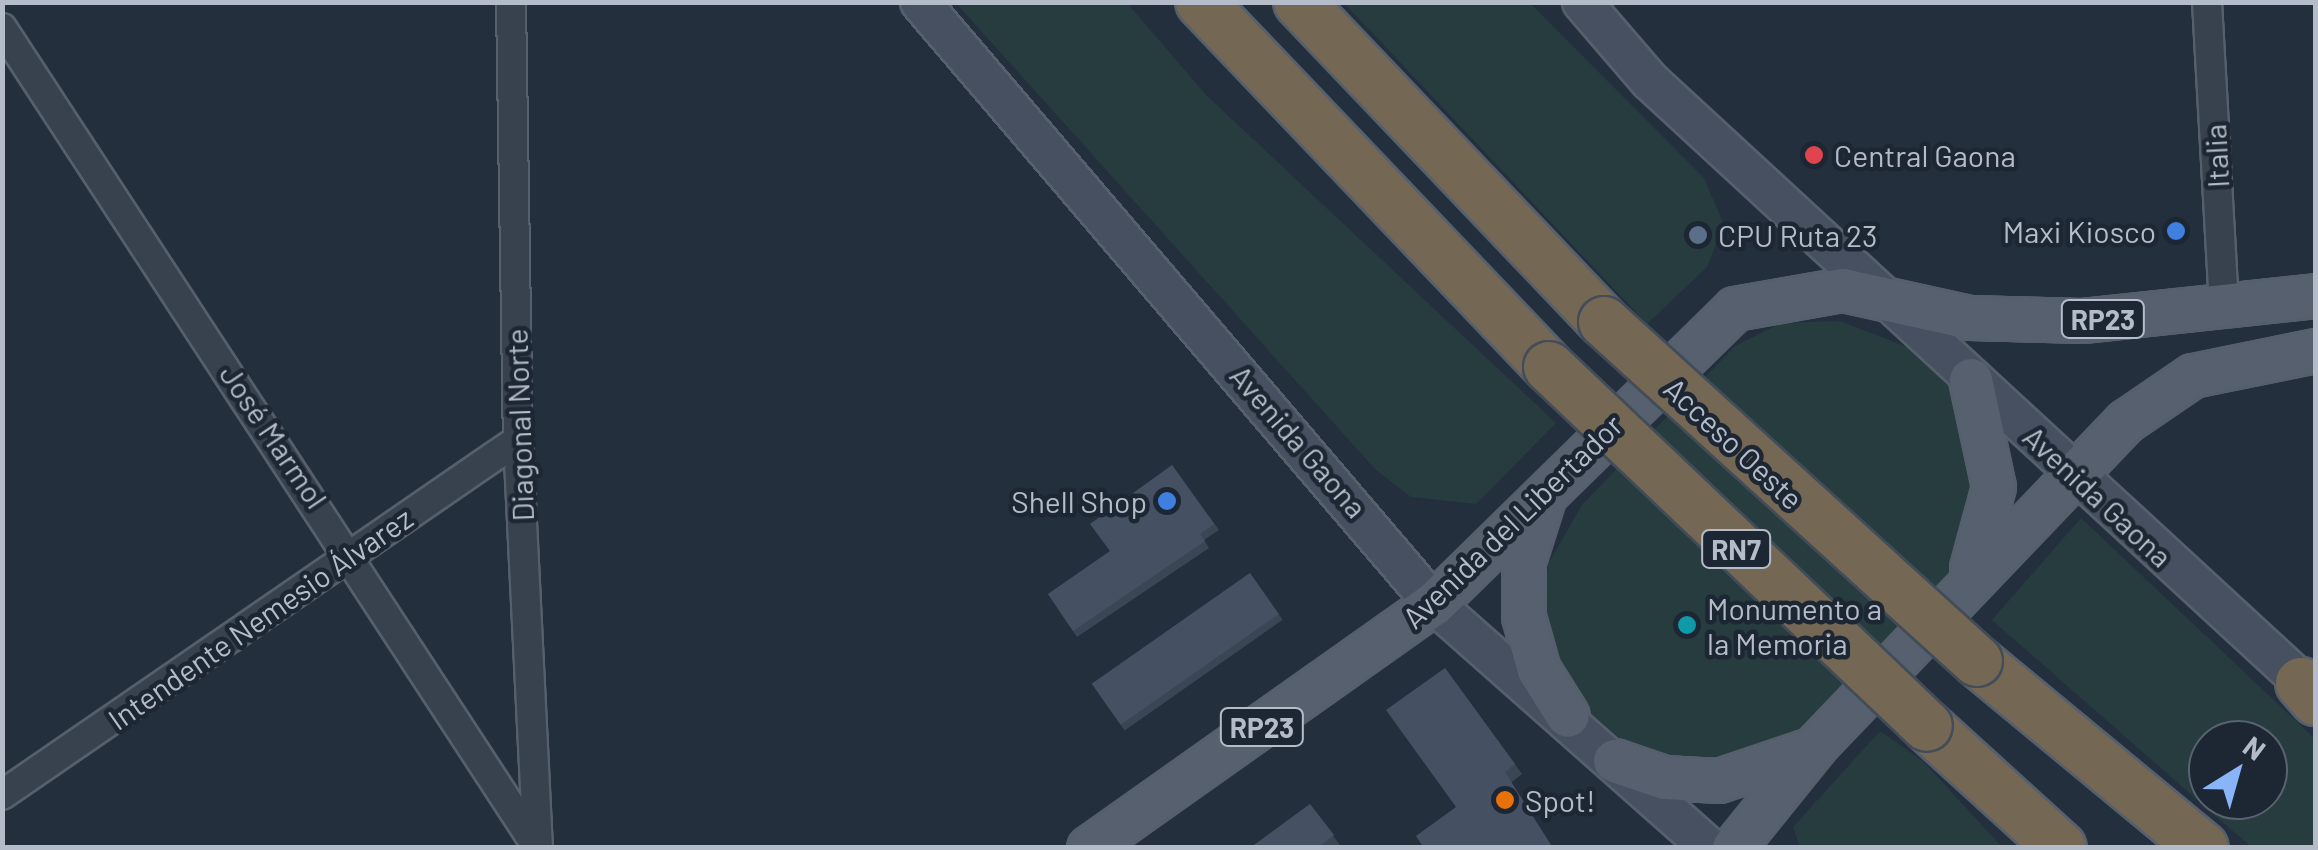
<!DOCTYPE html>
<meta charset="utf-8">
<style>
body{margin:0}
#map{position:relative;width:2318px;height:850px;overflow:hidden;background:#242f3e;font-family:Barlow,sans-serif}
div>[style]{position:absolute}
.green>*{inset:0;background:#263c3f}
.roads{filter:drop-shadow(2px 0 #565f6c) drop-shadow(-2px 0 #565f6c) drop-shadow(0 2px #565f6c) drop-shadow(0 -2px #565f6c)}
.street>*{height:28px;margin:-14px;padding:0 14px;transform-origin:14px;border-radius:14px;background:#38414e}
.secondary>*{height:38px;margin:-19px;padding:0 19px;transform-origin:19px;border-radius:19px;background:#465061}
.primary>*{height:42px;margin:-21px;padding:0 21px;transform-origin:21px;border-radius:21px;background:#56606e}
.highway>*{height:50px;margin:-25px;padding:0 25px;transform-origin:25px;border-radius:25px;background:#746855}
.bridges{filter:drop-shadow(2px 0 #434c59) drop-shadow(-2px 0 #434c59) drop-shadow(0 2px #434c59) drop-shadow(0 -2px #434c59)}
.highway-bridge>*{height:50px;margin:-25px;padding:0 25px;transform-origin:25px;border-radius:25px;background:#746855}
.wall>*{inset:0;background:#3b4654;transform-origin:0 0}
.building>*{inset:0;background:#455162;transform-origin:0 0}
.dots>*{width:28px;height:28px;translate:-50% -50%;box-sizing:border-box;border:5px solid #1d2633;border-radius:50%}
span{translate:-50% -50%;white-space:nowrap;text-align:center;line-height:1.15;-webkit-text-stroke:9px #1d2633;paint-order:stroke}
.shield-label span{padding:2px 8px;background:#1d2633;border:2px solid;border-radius:8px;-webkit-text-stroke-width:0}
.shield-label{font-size:28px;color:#b4bcc9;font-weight:700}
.poi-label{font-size:30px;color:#b4bcc9}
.left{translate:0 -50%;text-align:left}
.right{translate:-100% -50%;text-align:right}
.street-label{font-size:30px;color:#b4bcc9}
.frame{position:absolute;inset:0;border:5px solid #b4bcc9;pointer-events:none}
.north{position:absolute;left:2188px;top:720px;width:100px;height:100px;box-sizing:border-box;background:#1d2633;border:2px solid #59626f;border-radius:50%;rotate:37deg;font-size:28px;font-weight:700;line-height:40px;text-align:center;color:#b4bcc9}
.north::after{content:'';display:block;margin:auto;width:35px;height:45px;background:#8ab4f8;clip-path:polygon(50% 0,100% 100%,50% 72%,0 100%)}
</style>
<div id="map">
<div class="green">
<i style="clip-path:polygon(956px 3px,1127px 3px,1206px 95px,1556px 423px,1476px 504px,1411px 497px,1376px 470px)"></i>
<i style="clip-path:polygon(1344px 3px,1530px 3px,1704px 178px,1724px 225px,1707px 267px,1647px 324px)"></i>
<i style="clip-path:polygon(1840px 321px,1912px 349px,1953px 385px,1980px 438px,1962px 563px,1794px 746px,1664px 769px,1586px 722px,1541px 630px,1548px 564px,1582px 505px,1735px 346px,1781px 323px)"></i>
<i style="clip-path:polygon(evenodd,2081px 518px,2315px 739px,2315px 847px,2251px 847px,1992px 620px,2081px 518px,2268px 740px,2268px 800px,2208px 800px,2208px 740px,2268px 740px)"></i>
<i style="clip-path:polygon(1880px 731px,1923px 761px,2002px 847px,1800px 847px,1793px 827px)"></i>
</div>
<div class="roads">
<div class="street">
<i style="left:511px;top:2px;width:438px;rotate:89.1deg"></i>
<i style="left:518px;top:440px;width:406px;rotate:87.2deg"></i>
<i style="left:2207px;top:2px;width:307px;rotate:86.8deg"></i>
<i style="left:2px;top:28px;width:980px;rotate:56.83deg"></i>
<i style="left:2px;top:795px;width:626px;rotate:-34.53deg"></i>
</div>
<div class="secondary">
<i style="left:920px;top:2px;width:792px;rotate:49.51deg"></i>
<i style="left:1434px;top:604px;width:368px;rotate:41.5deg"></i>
<i style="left:1582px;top:2px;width:104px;rotate:49.3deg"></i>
<i style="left:1650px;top:81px;width:906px;rotate:42.67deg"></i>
</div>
<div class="primary">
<i style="left:1971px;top:380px;width:109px;rotate:77.9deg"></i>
<i style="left:1994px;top:487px;width:84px;rotate:105.2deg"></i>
<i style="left:1544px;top:499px;width:66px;rotate:107.6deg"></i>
<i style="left:1524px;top:562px;width:55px;rotate:90deg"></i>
<i style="left:1524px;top:617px;width:55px;rotate:74.2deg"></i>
<i style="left:1539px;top:670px;width:54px;rotate:57.8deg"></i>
<i style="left:1615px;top:761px;width:53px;rotate:18.8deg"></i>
<i style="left:1665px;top:778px;width:54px;rotate:3.2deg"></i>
<i style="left:1719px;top:781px;width:94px;rotate:-18.6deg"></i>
<i style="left:1089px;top:848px;width:423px;rotate:-35.3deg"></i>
<i style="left:1434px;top:604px;width:421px;rotate:-44.4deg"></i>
<i style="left:1735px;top:309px;width:110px;rotate:-10deg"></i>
<i style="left:1843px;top:290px;width:130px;rotate:12.4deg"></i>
<i style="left:1970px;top:318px;width:113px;rotate:1.5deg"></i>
<i style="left:2083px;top:321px;width:234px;rotate:-6.1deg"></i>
<i style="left:1734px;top:848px;width:132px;rotate:-51.1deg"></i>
<i style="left:1817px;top:745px;width:448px;rotate:-46.3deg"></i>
<i style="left:2127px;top:421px;width:80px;rotate:-34.3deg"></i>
<i style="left:2193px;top:376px;width:126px;rotate:-11.5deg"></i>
</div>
<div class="highway">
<i style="left:1201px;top:2px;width:504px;rotate:46.37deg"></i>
<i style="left:1299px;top:2px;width:442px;rotate:46.4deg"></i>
<i style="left:1977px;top:661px;width:293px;rotate:39.6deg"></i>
<i style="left:2301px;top:683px;width:23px;rotate:49deg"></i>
<i style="left:1927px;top:726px;width:181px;rotate:42.3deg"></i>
</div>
</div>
<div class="bridges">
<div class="highway-bridge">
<i style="left:1604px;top:322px;width:504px;rotate:42.27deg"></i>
<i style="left:1549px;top:367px;width:521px;rotate:43.52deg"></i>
</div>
</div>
<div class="wall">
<i style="clip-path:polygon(1172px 465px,1219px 530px,1204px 540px,1209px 548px,1077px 637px,1048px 594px,1110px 552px)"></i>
<i style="left:1250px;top:573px;width:57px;height:193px;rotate:55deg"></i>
<i style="clip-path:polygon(1445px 668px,1522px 774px,1512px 782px,1456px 807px)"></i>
<i style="clip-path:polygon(1310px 804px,1342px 848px,1250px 848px)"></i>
</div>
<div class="building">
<i style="clip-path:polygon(1172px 465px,1214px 524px,1200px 534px,1205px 541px,1073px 631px,1048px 594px,1110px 551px,1090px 524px)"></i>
<i style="left:1250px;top:573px;width:50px;height:193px;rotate:55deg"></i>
<i style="clip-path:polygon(1445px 668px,1515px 764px,1505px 772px,1553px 848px,1424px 848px,1416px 836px,1456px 807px,1386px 710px)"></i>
<i style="clip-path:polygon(1310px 804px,1334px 835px,1317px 848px,1250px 848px)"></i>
</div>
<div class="dots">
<i style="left:1814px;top:155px;background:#e0444e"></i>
<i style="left:2176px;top:231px;background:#3f7fe0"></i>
<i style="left:1698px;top:235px;background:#5c6f8a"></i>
<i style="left:1167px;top:501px;background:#3f7fe0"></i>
<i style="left:1687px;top:625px;background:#0f9aa8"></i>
<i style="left:1505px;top:800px;background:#e8710a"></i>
</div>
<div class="shield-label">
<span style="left:2103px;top:319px">RP23</span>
<span style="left:1736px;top:549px">RN7</span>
<span style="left:1262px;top:727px">RP23</span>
</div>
<div class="poi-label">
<span class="left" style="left:1834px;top:155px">Central Gaona</span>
<span class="right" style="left:2156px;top:231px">Maxi Kiosco</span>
<span class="left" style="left:1718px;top:235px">CPU Ruta 23</span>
<span class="right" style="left:1147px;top:501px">Shell Shop</span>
<span class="left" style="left:1707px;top:625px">Monumento a<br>la Memoria</span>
<span class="left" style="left:1525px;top:800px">Spot!</span>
</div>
<div class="street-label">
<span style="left:2216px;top:156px;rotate:-93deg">Italia</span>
<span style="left:519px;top:425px;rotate:-92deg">Diagonal Norte</span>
<span style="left:274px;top:436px;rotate:56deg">José Marmol</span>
<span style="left:1299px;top:441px;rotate:49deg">Avenida Gaona</span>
<span style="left:1734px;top:443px;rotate:43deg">Acceso Oeste</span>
<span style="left:2098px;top:496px;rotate:43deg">Avenida Gaona</span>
<span style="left:1512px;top:521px;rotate:-44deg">Avenida del Libertador</span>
<span style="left:260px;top:618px;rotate:-35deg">Intendente Nemesio Álvarez</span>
</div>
<div class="frame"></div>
<div class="north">N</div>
</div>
